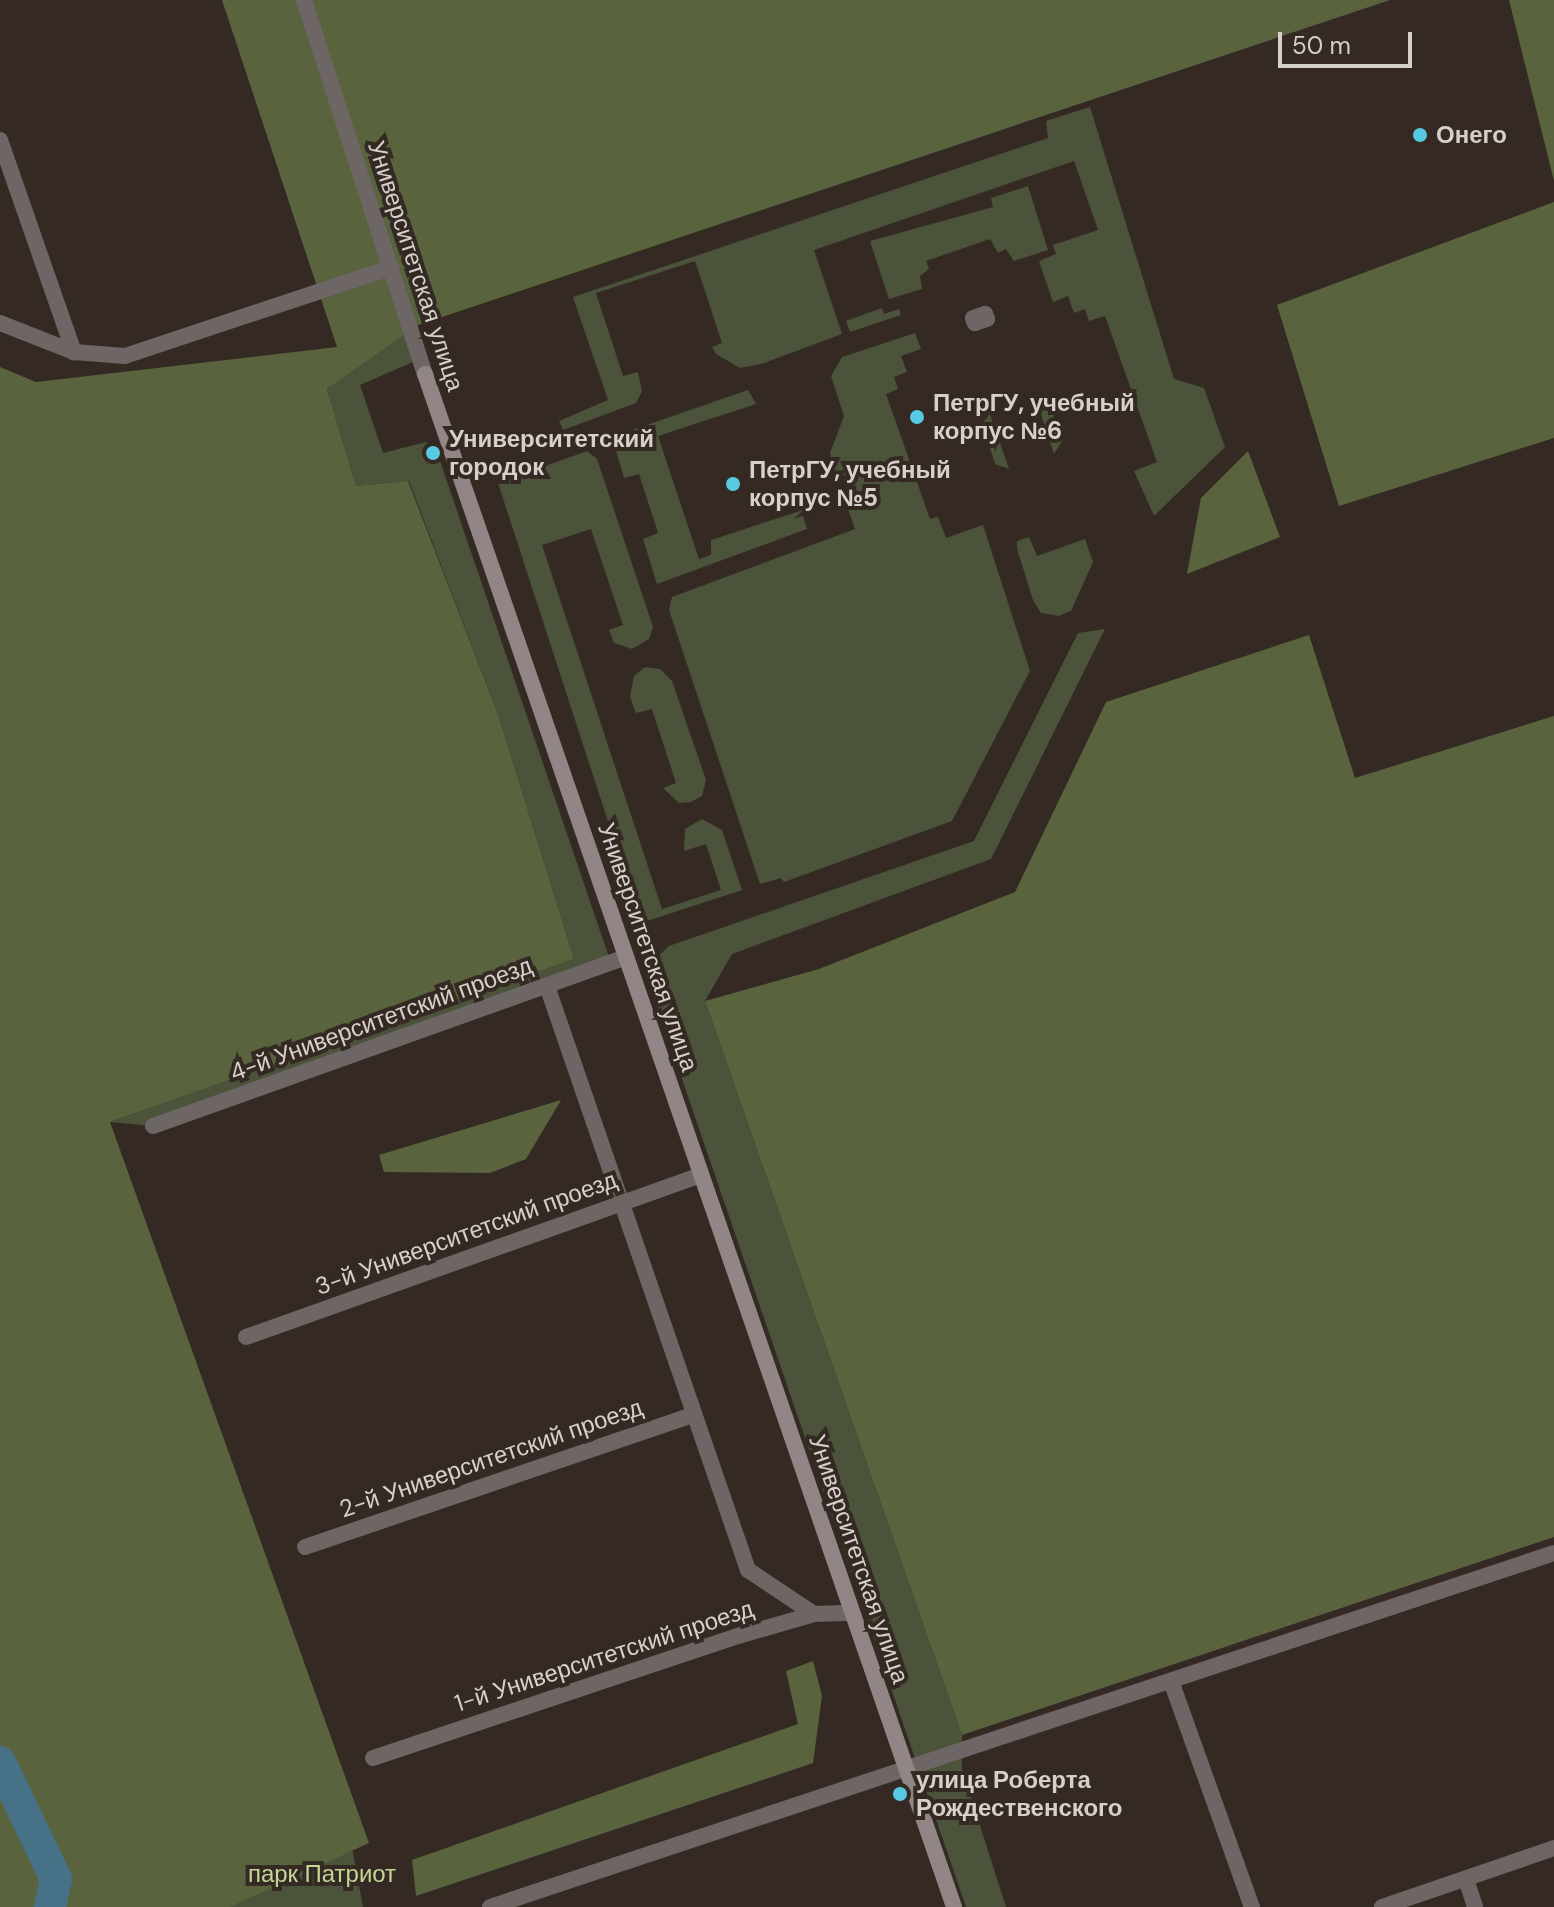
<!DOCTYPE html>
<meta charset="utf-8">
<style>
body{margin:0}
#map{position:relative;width:1554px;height:1907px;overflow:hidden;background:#342a23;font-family:"DM Sans",sans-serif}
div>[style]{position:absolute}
.green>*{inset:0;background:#4b533a}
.forest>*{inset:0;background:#59633e}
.river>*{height:32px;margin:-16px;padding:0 16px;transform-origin:16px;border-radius:16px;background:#467186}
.street>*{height:16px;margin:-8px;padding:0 8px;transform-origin:8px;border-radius:8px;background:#6d6665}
.secondary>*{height:16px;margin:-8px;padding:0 8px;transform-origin:8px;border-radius:8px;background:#918685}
.dots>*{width:22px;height:22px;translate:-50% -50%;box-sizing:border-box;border:4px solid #342a23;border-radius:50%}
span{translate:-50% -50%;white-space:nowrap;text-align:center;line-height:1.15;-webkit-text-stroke:8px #342a23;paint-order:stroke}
.poi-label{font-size:24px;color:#d6d0cb;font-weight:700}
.left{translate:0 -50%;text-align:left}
.street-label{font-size:24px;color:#d6d0cb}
.park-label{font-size:24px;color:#c3d695}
.scale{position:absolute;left:1278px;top:32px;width:134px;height:36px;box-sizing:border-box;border:4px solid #d6d0cb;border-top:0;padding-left:10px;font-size:24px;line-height:28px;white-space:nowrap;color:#d6d0cb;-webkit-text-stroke:6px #342a23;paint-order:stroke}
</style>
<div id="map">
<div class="green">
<i style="clip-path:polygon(1090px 107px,1174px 379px,1204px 388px,1225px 447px,1154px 516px,1134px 471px,1157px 462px,1105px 316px,1089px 321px,1085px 309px,1074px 313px,1068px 296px,1053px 302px,1039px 261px,1056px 254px,1053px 245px,1098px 230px,1074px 161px,814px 250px,842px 334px,761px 364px,740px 368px,716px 354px,712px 347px,722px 343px,695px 261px,596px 293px,623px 376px,638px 372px,642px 391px,636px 403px,563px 430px,559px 421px,608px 400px,573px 297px,1048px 138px,1046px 121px)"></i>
<i style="clip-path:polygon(1028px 186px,1048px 250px,1014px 261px,1006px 249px,998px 253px,990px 239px,926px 261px,929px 269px,920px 276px,922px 289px,889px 299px,870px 241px,993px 207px,991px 198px)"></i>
<i style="clip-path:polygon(882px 308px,884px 314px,899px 309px,901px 315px,850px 332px,846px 321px)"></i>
<i style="clip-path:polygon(407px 332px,415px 361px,360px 385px,383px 453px,426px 442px,437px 452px,611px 963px,153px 1126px,110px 1122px,574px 959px,498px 714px,409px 481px,356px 486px,327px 389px)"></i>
<i style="clip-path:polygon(915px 333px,921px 349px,901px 356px,907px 372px,894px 377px,898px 389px,886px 394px,930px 519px,938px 517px,946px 538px,983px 525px,1030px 671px,952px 821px,784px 882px,781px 878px,760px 884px,669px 610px,672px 597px,855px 529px,842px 493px,850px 489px,845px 475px,837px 478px,830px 453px,844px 416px,831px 376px,842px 357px)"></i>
<i style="clip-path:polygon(748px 390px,756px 404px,658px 436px,699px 559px,711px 555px,711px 540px,803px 510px,794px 519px,803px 516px,807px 529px,657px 584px,643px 539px,658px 533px,639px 474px,624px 478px,612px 437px)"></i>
<i style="clip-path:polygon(1036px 399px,1049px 400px,1062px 441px,1054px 454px)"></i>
<i style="clip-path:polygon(990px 414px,1009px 469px,995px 464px,982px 424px)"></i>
<i style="clip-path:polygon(587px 451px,597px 459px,653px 627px,649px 639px,632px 649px,614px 643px,609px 630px,623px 625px,591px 529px,542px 545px,662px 909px,721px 890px,706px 844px,684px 851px,685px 829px,702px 819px,722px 830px,742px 890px,641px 923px,498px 483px)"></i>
<i style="clip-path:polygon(1029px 537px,1037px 556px,1085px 539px,1093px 562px,1071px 611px,1059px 616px,1041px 613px,1033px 600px,1017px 549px,1017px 541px)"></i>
<i style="clip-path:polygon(1105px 629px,991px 859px,732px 954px,705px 1001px,962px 1735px,962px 1769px,1006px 1907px,966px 1907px,648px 980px,654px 960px,669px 946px,974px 841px,1078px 633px)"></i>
<i style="clip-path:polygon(645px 667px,660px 669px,672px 681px,706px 780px,702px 796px,691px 802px,679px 803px,663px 788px,676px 783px,652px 709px,636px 713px,630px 697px,634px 676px)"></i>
<i style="clip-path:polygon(349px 1831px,363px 1907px,107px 1907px)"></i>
</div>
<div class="forest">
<i style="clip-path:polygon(222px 0,1390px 0,418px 325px,327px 389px,356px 486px,408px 481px,498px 714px,574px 959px,110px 1122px,369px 1843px,230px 1907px,0 1907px,0 367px,36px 382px,337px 347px)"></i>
<i style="clip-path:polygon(1509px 0,1554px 0,1554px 181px)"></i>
<i style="clip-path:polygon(1554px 202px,1554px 438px,1339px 506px,1277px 305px)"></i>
<i style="clip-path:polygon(1248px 451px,1280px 537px,1187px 574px,1201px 498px)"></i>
<i style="clip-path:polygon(1309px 635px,1355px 778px,1554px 716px,1554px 1537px,962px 1735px,705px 1001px,819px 969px,1015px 892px,1106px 702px)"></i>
<i style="clip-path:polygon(561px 1100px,526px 1159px,490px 1173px,384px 1172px,379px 1155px)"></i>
<i style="clip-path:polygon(813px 1661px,822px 1696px,813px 1763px,416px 1896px,412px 1860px,798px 1724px,786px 1671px)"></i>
</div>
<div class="river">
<i style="left:0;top:1762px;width:130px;rotate:64.4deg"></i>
<i style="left:56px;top:1879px;width:29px;rotate:102deg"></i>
</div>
<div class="street">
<i style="left:304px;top:0;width:393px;rotate:72.1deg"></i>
<i style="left:0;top:140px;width:225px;rotate:70.8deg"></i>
<i style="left:985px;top:314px;width:5px;rotate:68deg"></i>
<i style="left:987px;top:319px;width:13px;rotate:162deg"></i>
<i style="left:975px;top:323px;width:5px;rotate:-112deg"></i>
<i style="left:973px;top:318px;width:13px;rotate:-18deg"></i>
<i style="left:0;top:323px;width:79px;rotate:21.4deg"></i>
<i style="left:74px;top:352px;width:51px;rotate:4.5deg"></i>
<i style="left:125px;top:356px;width:281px;rotate:-18.4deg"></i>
<i style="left:547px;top:986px;width:618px;rotate:71.01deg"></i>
<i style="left:748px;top:1570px;width:79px;rotate:33.7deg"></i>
<i style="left:153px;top:1126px;width:502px;rotate:-19.66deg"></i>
<i style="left:246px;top:1337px;width:483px;rotate:-19.6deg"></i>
<i style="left:305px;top:1547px;width:409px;rotate:-18.8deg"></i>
<i style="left:1171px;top:1681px;width:240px;rotate:70.3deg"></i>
<i style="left:373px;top:1758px;width:385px;rotate:-18.5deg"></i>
<i style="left:738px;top:1636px;width:79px;rotate:-16.1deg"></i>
<i style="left:814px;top:1614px;width:38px;rotate:-2deg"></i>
<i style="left:1466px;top:1879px;width:29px;rotate:72deg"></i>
<i style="left:490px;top:1907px;width:1121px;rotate:-18.4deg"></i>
<i style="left:1382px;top:1907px;width:182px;rotate:-18.9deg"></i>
</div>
<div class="secondary">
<i style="left:425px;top:374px;width:1622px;rotate:70.96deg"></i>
</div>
<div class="dots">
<i style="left:1420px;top:135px;background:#58c9e3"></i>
<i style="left:917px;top:417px;background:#58c9e3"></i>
<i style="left:433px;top:453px;background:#58c9e3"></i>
<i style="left:733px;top:484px;background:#58c9e3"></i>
<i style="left:900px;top:1794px;background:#58c9e3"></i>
</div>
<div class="poi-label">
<span class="left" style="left:1436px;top:135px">Онего</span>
<span class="left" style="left:933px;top:417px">ПетрГУ, учебный<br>корпус №6</span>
<span class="left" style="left:449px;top:453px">Университетский<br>городок</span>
<span class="left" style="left:749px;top:484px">ПетрГУ, учебный<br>корпус №5</span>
<span class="left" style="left:916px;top:1794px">улица Роберта<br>Рождественского</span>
</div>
<div class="street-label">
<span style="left:416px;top:266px;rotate:72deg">Университетская улица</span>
<span style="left:648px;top:947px;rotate:71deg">Университетская улица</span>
<span style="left:381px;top:1019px;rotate:-20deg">4-й Университетский проезд</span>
<span style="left:466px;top:1233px;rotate:-20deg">3-й Университетский проезд</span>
<span style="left:491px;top:1458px;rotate:-19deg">2-й Университетский проезд</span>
<span style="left:859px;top:1559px;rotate:71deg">Университетская улица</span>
<span style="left:604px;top:1656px;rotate:-18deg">1-й Университетский проезд</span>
</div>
<div class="park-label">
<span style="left:322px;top:1874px">парк Патриот</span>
</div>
<div class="scale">50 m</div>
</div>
